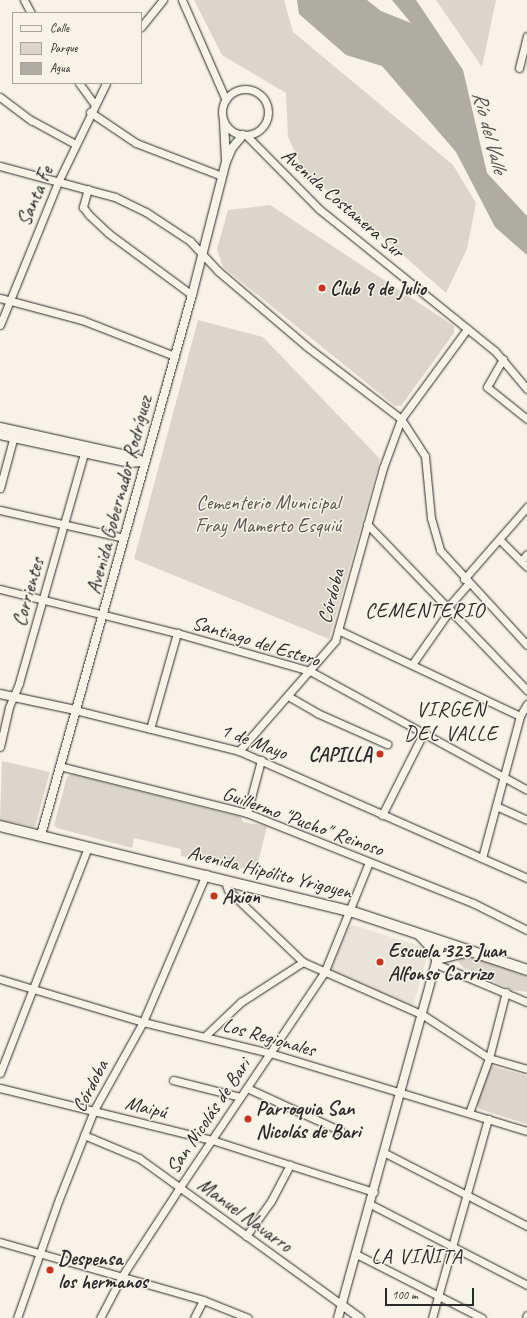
<!DOCTYPE html>
<html>
<head>
<meta charset="utf-8">
<style>
  body { margin:0 }
  #map { position:relative; width:527px; height:1318px; overflow:hidden; background:#f7f3e8; font-family:Caveat,sans-serif }
  div>[style] { position:absolute }
  [style*='--x'] { left:calc(var(--x)*1px); top:calc(var(--y)*1px); width:calc(var(--w)*1px); rotate:calc(var(--a)*1deg) }
  .built>* { inset:0; background:#e8e4da }
  .green>* { inset:0; background:#dad6cc }
  .water>* { inset:0; background:#afaca4 }
  .roads { filter:drop-shadow(0 0 1px #2b2b2b) drop-shadow(0 0 1px #2b2b2b) }
  .minor>* { height:7px; margin:-3.5px; padding:0 3.5px; transform-origin:3.5px; border-radius:3.5px; background:#f7f3e8 }
  .minor>.ring { margin:-3.5px; padding:0; box-sizing:content-box; background:none; border:7px solid #f7f3e8; border-radius:50% }
  .tertiary>* { height:8px; margin:-4px; padding:0 4px; transform-origin:4px; border-radius:4px; background:#f7f3e8 }
  .primary>* { height:10px; margin:-5px; padding:0 5px; transform-origin:5px; border-radius:5px; background:#f7f3e8 }
  .dots>* { width:11px; height:11px; translate:-50% -50%; box-sizing:border-box; border:2px solid #f7f3e8; border-radius:50% }
  span { translate:-50% -50%; white-space:nowrap; text-align:center; line-height:1.15; -webkit-text-stroke:3px #f7f3e8; paint-order:stroke }
  .street-label { font-size:20px; color:#2b2b2b }
  .poi-label { font-size:20px; color:#2b2b2b; font-weight:700 }
  .left { translate:0 -50%; text-align:left }
  .right { translate:-100% -50%; text-align:right }
  .park-label { font-size:20px; color:#575653 }
  .water-label { font-size:21px; color:#53524f; font-style:italic }
  .neighbourhood-label { font-size:21px; color:#2b2b2b; letter-spacing:1px }
  .legend { position:absolute; left:12px; top:12px; width:130px; height:72px; box-sizing:border-box; background:#f7f3e8; border:1px solid #a5a39c; margin:0; padding:5px 7px; list-style:none; font-size:12px; color:#2b2b2b }
  .legend li { display:flex; align-items:center; gap:8px; height:20px }
  .legend b { width:20px; border:1px solid #a5a39c }
  .scale { position:absolute; left:385px; top:1288px; width:89px; height:18px; box-sizing:border-box; border:2px solid #2b2b2b; border-top:0; padding-left:5px; font-size:12px; line-height:14px; white-space:nowrap; color:#2b2b2b; -webkit-text-stroke:3px #f7f3e8; paint-order:stroke }
</style>
</head>
<body>
<div id="map">
  <div class="built">
    <div style="clip-path:polygon(353px 925px,423px 947px,427px 956px,414px 1003px,411px 1005px,334px 972px,332px 967px,348px 928px)"></div>
  </div>
  <div class="green">
    <div style="clip-path:polygon(194px 0,284px 0,293px 32px,453px 165px,476px 203px,467px 249px,446px 293px,352px 210px,304px 172px,288px 137px,286px 93px,222px 55px)"></div>
    <div style="clip-path:polygon(436px 0,496px 0,482px 67px)"></div>
    <div style="clip-path:polygon(270px 205px,454px 326px,454px 333px,401px 406px,395px 406px,223px 267px,217px 249px,228px 210px)"></div>
    <div style="clip-path:polygon(198px 320px,263px 337px,380px 459px,329px 639px,134px 559px)"></div>
    <div style="clip-path:polygon(2px 761px,50px 772px,35px 827px,0 820px)"></div>
    <div style="clip-path:polygon(71px 774px,241px 817px,243px 822px,267px 826px,256px 871px,181px 856px,181px 849px,134px 838px,132px 848px,57px 828px,54px 825px,67px 777px)"></div>
    <div style="clip-path:polygon(467px 956px,527px 976px,527px 992px,512px 990px,464px 968px,458px 962px,460px 958px)"></div>
    <div style="clip-path:polygon(492px 1066px,527px 1076px,527px 1124px,479px 1109px,476px 1103px,486px 1068px)"></div>
  </div>
  <div class="water">
    <div style="clip-path:polygon(297px 0,367px 0,381px 11px,411px 23px,392px 0,416px 0,463px 70px,487px 173px,527px 216px,527px 255px,495px 227px,456px 152px,382px 66px,346px 55px,299px 14px)"></div>
  </div>
  <div class="roads">
    <div class="minor">
      <div style="--x:24;--y:0;--w:15;--a:62"></div>
      <div style="--x:182;--y:0;--w:109;--a:66.3"></div>
      <div style="--x:141;--y:27;--w:35;--a:-51"></div>
      <div style="--x:519;--y:68;--w:33;--a:-76"></div>
      <div style="--x:79;--y:83;--w:26;--a:54"></div>
      <div class="ring" style="left:222px;top:89px;width:39px;height:39px"></div>
      <div style="--x:0;--y:97;--w:39;--a:37"></div>
      <div style="--x:31;--y:120;--w:50;--a:28.6"></div>
      <div style="--x:90;--y:112;--w:55;--a:34"></div>
      <div style="--x:136;--y:143;--w:92;--a:21"></div>
      <div style="--x:246;--y:135;--w:104;--a:45.4"></div>
      <div style="--x:319;--y:209;--w:226;--a:38.9"></div>
      <div style="--x:495;--y:351;--w:50;--a:49.9"></div>
      <div style="--x:0;--y:166;--w:119;--a:15.1"></div>
      <div style="--x:115;--y:197;--w:34;--a:26"></div>
      <div style="--x:146;--y:212;--w:53;--a:33.4"></div>
      <div style="--x:190;--y:241;--w:41;--a:47"></div>
      <div style="--x:218;--y:271;--w:116;--a:40.4"></div>
      <div style="--x:306;--y:346;--w:120;--a:37.5"></div>
      <div style="--x:401;--y:419;--w:44;--a:57"></div>
      <div style="--x:425;--y:456;--w:62;--a:84.5"></div>
      <div style="--x:431;--y:518;--w:33;--a:74"></div>
      <div style="--x:440;--y:550;--w:129;--a:47.5"></div>
      <div style="--x:88;--y:189;--w:19;--a:106"></div>
      <div style="--x:83;--y:207;--w:10;--a:53"></div>
      <div style="--x:89;--y:215;--w:26;--a:43"></div>
      <div style="--x:108;--y:233;--w:104;--a:36.4"></div>
      <div style="--x:0;--y:298;--w:85;--a:15"></div>
      <div style="--x:82;--y:320;--w:100;--a:21.2"></div>
      <div style="--x:0;--y:325;--w:157;--a:-67.9"></div>
      <div style="--x:59;--y:180;--w:108;--a:-64.1"></div>
      <div style="--x:503;--y:359;--w:32;--a:120"></div>
      <div style="--x:487;--y:387;--w:51;--a:38.7"></div>
      <div style="--x:0;--y:488;--w:58;--a:-75"></div>
      <div style="--x:0;--y:510;--w:127;--a:12.7"></div>
      <div style="--x:367;--y:524;--w:231;--a:46.1"></div>
      <div style="--x:500;--y:540;--w:38;--a:45"></div>
      <div style="--x:521;--y:561;--w:9;--a:-49"></div>
      <div style="--x:464;--y:579;--w:96;--a:-48.8"></div>
      <div style="--x:0;--y:589;--w:182;--a:14"></div>
      <div style="--x:177;--y:633;--w:138;--a:15.9"></div>
      <div style="--x:310;--y:671;--w:247;--a:28.7"></div>
      <div style="--x:448;--y:607;--w:32;--a:-49"></div>
      <div style="--x:338;--y:630;--w:201;--a:25.3"></div>
      <div style="--x:413;--y:663;--w:65;--a:-55.1"></div>
      <div style="--x:288;--y:696;--w:34;--a:30"></div>
      <div style="--x:317;--y:713;--w:77;--a:23.9"></div>
      <div style="--x:75;--y:710;--w:169;--a:14"></div>
      <div style="--x:239;--y:751;--w:315;--a:23.8"></div>
      <div style="--x:150;--y:729;--w:100;--a:-74.3"></div>
      <div style="--x:0;--y:747;--w:41;--a:-77.3"></div>
      <div style="--x:9;--y:707;--w:26;--a:-67"></div>
      <div style="--x:19;--y:683;--w:243;--a:-74.2"></div>
      <div style="--x:239;--y:751;--w:146;--a:-48.9"></div>
      <div style="--x:335;--y:641;--w:180;--a:-74.5"></div>
      <div style="--x:383;--y:468;--w:52;--a:-69.8"></div>
      <div style="--x:401;--y:419;--w:112;--a:-53.7"></div>
      <div style="--x:59;--y:766;--w:194;--a:14"></div>
      <div style="--x:247;--y:813;--w:243;--a:21.7"></div>
      <div style="--x:473;--y:903;--w:60;--a:26.6"></div>
      <div style="--x:496;--y:806;--w:34;--a:24"></div>
      <div style="--x:247;--y:813;--w:55;--a:-75.2"></div>
      <div style="--x:382;--y:815;--w:91;--a:-63.2"></div>
      <div style="--x:482;--y:858;--w:147;--a:-75"></div>
      <div style="--x:520;--y:716;--w:14;--a:-60"></div>
      <div style="--x:224;--y:879;--w:12;--a:70"></div>
      <div style="--x:228;--y:890;--w:104;--a:43.8"></div>
      <div style="--x:303;--y:962;--w:131;--a:23.8"></div>
      <div style="--x:423;--y:1015;--w:79;--a:33.1"></div>
      <div style="--x:489;--y:1058;--w:40;--a:16"></div>
      <div style="--x:436;--y:964;--w:99;--a:22.7"></div>
      <div style="--x:0;--y:979;--w:149;--a:16.7"></div>
      <div style="--x:143;--y:1022;--w:131;--a:13.7"></div>
      <div style="--x:270;--y:1053;--w:269;--a:16.9"></div>
      <div style="--x:205;--y:1036;--w:50;--a:-43.4"></div>
      <div style="--x:241;--y:1002;--w:74;--a:-32.8"></div>
      <div style="--x:0;--y:1073;--w:243;--a:-68.7"></div>
      <div style="--x:173;--y:1080;--w:69;--a:14.2"></div>
      <div style="--x:0;--y:1088;--w:218;--a:13.8"></div>
      <div style="--x:212;--y:1140;--w:170;--a:17.8"></div>
      <div style="--x:247;--y:1088;--w:103;--a:24.6"></div>
      <div style="--x:469;--y:1113;--w:59;--a:-70"></div>
      <div style="--x:489;--y:1058;--w:68;--a:-75.6"></div>
      <div style="--x:84;--y:1135;--w:60;--a:22.7"></div>
      <div style="--x:139;--y:1158;--w:251;--a:35.9"></div>
      <div style="--x:385;--y:1153;--w:160;--a:27.2"></div>
      <div style="--x:370;--y:1204;--w:177;--a:27.3"></div>
      <div style="--x:246;--y:1236;--w:43;--a:-54.5"></div>
      <div style="--x:271;--y:1201;--w:41;--a:-62.2"></div>
      <div style="--x:0;--y:1242;--w:211;--a:15.9"></div>
      <div style="--x:203;--y:1300;--w:48;--a:21.8"></div>
      <div style="--x:356;--y:1254;--w:141;--a:26.9"></div>
      <div style="--x:17;--y:1318;--w:126;--a:-70.6"></div>
      <div style="--x:59;--y:1199;--w:96;--a:-68.5"></div>
      <div style="--x:94;--y:1110;--w:101;--a:-60.9"></div>
      <div style="--x:143;--y:1022;--w:161;--a:-66.9"></div>
      <div style="--x:100;--y:1318;--w:47;--a:-62.4"></div>
      <div style="--x:122;--y:1276;--w:106;--a:-56.9"></div>
      <div style="--x:180;--y:1187;--w:258;--a:-56.1"></div>
      <div style="--x:324;--y:973;--w:120;--a:-67.9"></div>
      <div style="--x:194;--y:1318;--w:20;--a:-63"></div>
      <div style="--x:432;--y:1318;--w:207;--a:-74.3"></div>
      <div style="--x:526;--y:1318;--w:3;--a:-72"></div>
    </div>
    <div class="tertiary">
      <div style="--x:224;--y:122;--w:36;--a:87"></div>
      <div style="--x:0;--y:427;--w:134;--a:12.5"></div>
      <div style="--x:131;--y:456;--w:15;--a:23"></div>
      <div style="--x:0;--y:435;--w:132;--a:12.2"></div>
      <div style="--x:129;--y:463;--w:13;--a:-4"></div>
      <div style="--x:0;--y:694;--w:77;--a:12"></div>
      <div style="--x:41;--y:835;--w:561;--a:-74.38"></div>
      <div style="--x:192;--y:295;--w:137;--a:-75.7"></div>
      <div style="--x:226;--y:162;--w:15;--a:-67"></div>
      <div style="--x:232;--y:148;--w:17;--a:-50"></div>
      <div style="--x:342;--y:1305;--w:22;--a:36"></div>
      <div style="--x:338;--y:1318;--w:391;--a:-74.6"></div>
    </div>
    <div class="primary">
      <div style="--x:0;--y:826;--w:360;--a:13.7"></div>
      <div style="--x:350;--y:911;--w:187;--a:18.4"></div>
      <div style="--x:420;--y:935;--w:18;--a:47"></div>
      <div style="--x:432;--y:948;--w:12;--a:66"></div>
      <div style="--x:437;--y:959;--w:32;--a:-14"></div>
    </div>
  </div>
  <div class="dots">
    <div style="left:322px;top:288px;background:#c8321e"></div>
    <div style="left:380px;top:754px;background:#c8321e"></div>
    <div style="left:214px;top:896px;background:#c8321e"></div>
    <div style="left:380px;top:962px;background:#c8321e"></div>
    <div style="left:248px;top:1119px;background:#c8321e"></div>
    <div style="left:50px;top:1270px;background:#c8321e"></div>
  </div>
  <div class="street-label">
    <span style="left:35px;top:196px;rotate:-67deg">Santa Fe</span>
    <span style="left:343px;top:203px;rotate:41deg">Avenida Costanera Sur</span>
    <span style="left:119px;top:495px;rotate:-75deg">Avenida Gobernador Rodríguez</span>
    <span style="left:28px;top:592px;rotate:-74deg">Corrientes</span>
    <span style="left:331px;top:596px;rotate:-75deg">Córdoba</span>
    <span style="left:256px;top:641px;rotate:17deg">Santiago del Estero</span>
    <span style="left:254px;top:741px;rotate:21deg">1 de Mayo</span>
    <span style="left:303px;top:821px;rotate:20deg">Guillermo "Pucho" Reinoso</span>
    <span style="left:270px;top:872px;rotate:14deg">Avenida Hipólito Yrigoyen</span>
    <span style="left:269px;top:1037px;rotate:16deg">Los Regionales</span>
    <span style="left:90px;top:1086px;rotate:-63deg">Córdoba</span>
    <span style="left:146px;top:1107px;rotate:14deg">Maipú</span>
    <span style="left:208px;top:1116px;rotate:-56deg">San Nicolás de Bari</span>
    <span style="left:245px;top:1215px;rotate:36deg">Manuel Navarro</span>
  </div>
  <div class="poi-label">
    <span class="left" style="left:330px;top:288px">Club 9 de Julio</span>
    <span class="right" style="left:372px;top:754px">CAPILLA</span>
    <span class="left" style="left:222px;top:896px">Axion</span>
    <span class="left" style="left:388px;top:962px">Escuela 323 Juan<br>Alfonso Carrizo</span>
    <span class="left" style="left:256px;top:1120px">Parroquia San<br>Nicolás de Bari</span>
    <span class="left" style="left:58px;top:1270px">Despensa<br>los hermanos</span>
  </div>
  <div class="park-label">
    <span style="left:268px;top:514px">Cementerio Municipal<br>Fray Mamerto Esquiú</span>
  </div>
  <div class="water-label">
    <span style="left:490px;top:132px;rotate:75deg">Río del Valle</span>
  </div>
  <div class="neighbourhood-label">
    <span style="left:425px;top:610px">CEMENTERIO</span>
    <span style="left:451px;top:721px">VIRGEN<br>DEL VALLE</span>
    <span style="left:417px;top:1256px">LA VIÑITA</span>
  </div>
  <ul class="legend">
  <li><b style="height:5px;background:#f7f3e8"></b>Calle</li>
  <li><b style="height:11px;background:#dad6cc"></b>Parque</li>
  <li><b style="height:11px;background:#afaca4"></b>Agua</li>
  </ul>
  <div class="scale">100 m</div>
</div>
</body>
</html>
